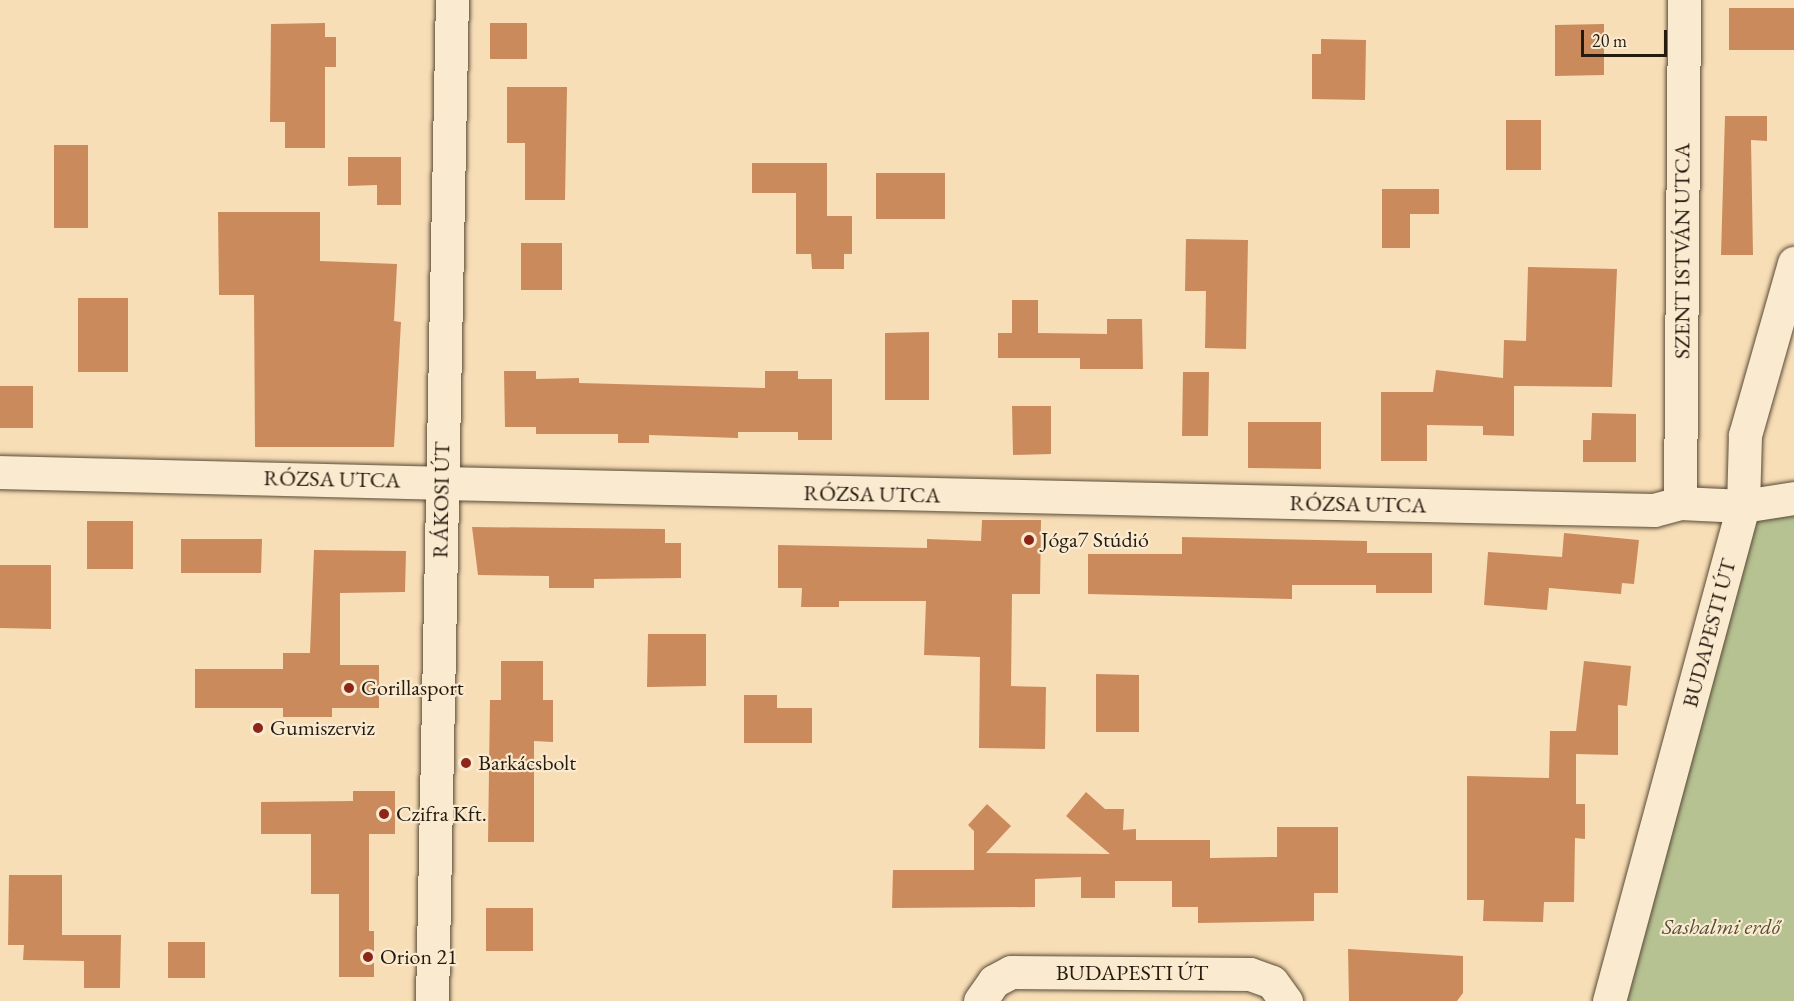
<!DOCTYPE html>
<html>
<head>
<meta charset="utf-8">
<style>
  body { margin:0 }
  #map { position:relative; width:1794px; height:1001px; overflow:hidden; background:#f8deb6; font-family:"EB Garamond",serif }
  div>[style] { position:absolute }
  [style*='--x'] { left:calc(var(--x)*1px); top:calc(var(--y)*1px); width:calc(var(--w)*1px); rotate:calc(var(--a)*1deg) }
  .green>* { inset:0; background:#b7c292 }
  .building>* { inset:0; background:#cb8a5c }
  .roads { filter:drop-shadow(0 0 2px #594b38) drop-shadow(0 0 2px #594b38) }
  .street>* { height:33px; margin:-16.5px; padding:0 16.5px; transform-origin:16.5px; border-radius:16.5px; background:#faead0 }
  .secondary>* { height:33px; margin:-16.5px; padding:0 16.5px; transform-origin:16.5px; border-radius:16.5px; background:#faead0 }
  .dots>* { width:16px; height:16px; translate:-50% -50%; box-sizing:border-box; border:3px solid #faead0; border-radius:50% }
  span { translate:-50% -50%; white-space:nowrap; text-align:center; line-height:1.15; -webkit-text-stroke:4.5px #faead0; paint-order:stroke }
  .street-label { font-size:22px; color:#241a0e }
  .poi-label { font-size:22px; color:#241a0e }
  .left { translate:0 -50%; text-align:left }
  .park-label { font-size:22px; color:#504c36; font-style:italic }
  .scale { position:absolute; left:1581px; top:30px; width:86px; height:27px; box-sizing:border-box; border:3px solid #241a0e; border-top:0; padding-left:8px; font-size:18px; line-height:21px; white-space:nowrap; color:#241a0e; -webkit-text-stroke:4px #faead0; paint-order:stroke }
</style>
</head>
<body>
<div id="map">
  <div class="green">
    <div style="clip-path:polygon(1794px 509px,1794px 1001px,1627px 1001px,1751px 513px)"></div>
  </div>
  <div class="building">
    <div style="clip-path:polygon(1729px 8px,1794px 8px,1794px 50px,1729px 50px)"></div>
    <div style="clip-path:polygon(325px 23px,325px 37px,336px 37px,336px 67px,325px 67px,325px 148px,285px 148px,285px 122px,270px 122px,271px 24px)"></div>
    <div style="clip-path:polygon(490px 23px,527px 23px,527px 59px,490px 59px)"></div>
    <div style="clip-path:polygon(1604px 24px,1604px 75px,1555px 76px,1555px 25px)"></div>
    <div style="clip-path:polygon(1321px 39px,1366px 40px,1365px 100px,1312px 99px,1312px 54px,1321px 54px)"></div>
    <div style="clip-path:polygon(507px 87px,567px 87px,565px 200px,525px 200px,525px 143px,507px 143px)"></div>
    <div style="clip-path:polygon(1725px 116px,1767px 116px,1767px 141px,1751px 140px,1753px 255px,1721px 255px)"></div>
    <div style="clip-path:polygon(1506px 120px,1541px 120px,1541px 170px,1506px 170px)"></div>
    <div style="clip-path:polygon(54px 145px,88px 145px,88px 228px,54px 228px)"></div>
    <div style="clip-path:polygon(348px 157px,401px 157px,401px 205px,377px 205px,377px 185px,348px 186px)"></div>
    <div style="clip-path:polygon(752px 163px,827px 163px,827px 216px,852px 216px,852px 254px,844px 254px,844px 269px,812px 269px,811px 254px,796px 254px,796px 193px,752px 193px)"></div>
    <div style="clip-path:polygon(876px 173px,945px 173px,945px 219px,876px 219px)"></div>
    <div style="clip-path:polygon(1382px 189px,1439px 189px,1439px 214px,1410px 214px,1410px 248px,1382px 248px)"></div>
    <div style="clip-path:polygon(218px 212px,320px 212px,320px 261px,397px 264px,394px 321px,401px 322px,394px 447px,255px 447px,254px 295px,219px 295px)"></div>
    <div style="clip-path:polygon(1186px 239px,1248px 240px,1246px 349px,1205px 348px,1206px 291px,1185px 291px)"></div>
    <div style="clip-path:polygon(521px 243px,562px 243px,562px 290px,521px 290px)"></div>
    <div style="clip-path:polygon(1528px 267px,1617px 269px,1612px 387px,1514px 386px,1514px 436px,1483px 435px,1483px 426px,1427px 425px,1427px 461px,1381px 461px,1381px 392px,1433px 392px,1436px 370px,1503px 378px,1504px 340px,1526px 341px)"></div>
    <div style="clip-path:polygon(78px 298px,128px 298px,128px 372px,78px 372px)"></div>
    <div style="clip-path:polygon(1012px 300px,1038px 300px,1038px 333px,1107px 334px,1107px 319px,1142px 319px,1143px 369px,1080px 369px,1080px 358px,998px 358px,998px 333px,1012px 333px)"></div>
    <div style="clip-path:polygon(929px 332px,929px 400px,885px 400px,885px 333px)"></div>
    <div style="clip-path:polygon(504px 371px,536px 371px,536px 379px,579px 378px,579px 383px,765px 388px,765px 371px,798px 371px,798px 379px,832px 379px,832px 440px,798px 440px,798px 432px,738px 432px,738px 438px,649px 435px,649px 443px,618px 443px,618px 434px,536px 434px,536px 427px,505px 427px)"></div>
    <div style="clip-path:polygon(1183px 372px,1209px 372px,1208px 436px,1182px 436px)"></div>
    <div style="clip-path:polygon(0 386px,33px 386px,33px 428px,0 428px)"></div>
    <div style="clip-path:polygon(1012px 406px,1051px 406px,1051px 454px,1013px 455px)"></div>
    <div style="clip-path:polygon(1592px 413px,1636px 414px,1636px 462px,1583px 462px,1583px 440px,1591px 440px)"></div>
    <div style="clip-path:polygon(1248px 422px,1321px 422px,1321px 469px,1248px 468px)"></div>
    <div style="clip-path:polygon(982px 520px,1041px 520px,1040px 594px,1012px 594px,1011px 686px,1046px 687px,1045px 749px,979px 748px,980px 657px,924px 655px,926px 601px,839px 601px,839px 607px,801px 607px,802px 588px,778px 588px,778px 545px,927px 548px,927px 539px,981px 541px)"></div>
    <div style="clip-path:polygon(87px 521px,133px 521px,133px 569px,87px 569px)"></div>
    <div style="clip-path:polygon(472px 527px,665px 529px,665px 543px,681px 543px,681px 578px,594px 579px,594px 588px,549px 588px,549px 576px,478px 575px)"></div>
    <div style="clip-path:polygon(1564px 533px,1639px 540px,1634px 584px,1622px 583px,1621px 594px,1549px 588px,1547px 610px,1484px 605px,1488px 552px,1562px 557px)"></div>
    <div style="clip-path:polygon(1182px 537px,1367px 541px,1367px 553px,1432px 553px,1432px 593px,1376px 593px,1376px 585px,1292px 585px,1292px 599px,1088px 594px,1088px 554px,1182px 554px)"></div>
    <div style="clip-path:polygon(181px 539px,262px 539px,261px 573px,181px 573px)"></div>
    <div style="clip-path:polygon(314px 550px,406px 551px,405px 592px,340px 593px,340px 665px,379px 665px,379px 708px,332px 708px,332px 717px,283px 717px,283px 708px,195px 708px,195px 669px,283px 669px,283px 653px,310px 653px)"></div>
    <div style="clip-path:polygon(0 565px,51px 565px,51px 629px,0 628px)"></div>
    <div style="clip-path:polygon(648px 634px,706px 634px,706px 686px,647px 687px)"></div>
    <div style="clip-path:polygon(501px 661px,543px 661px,543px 700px,553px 700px,553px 742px,534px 741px,534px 842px,488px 842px,490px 700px,501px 700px)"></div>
    <div style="clip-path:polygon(1584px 661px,1631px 666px,1627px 706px,1618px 705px,1618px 755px,1576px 754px,1576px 804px,1585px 804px,1585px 839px,1575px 838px,1574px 902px,1544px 902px,1543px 922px,1483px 921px,1484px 900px,1467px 900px,1467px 776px,1549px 778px,1550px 731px,1576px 731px)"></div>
    <div style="clip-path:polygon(1096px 674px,1139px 675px,1139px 732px,1096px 732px)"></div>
    <div style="clip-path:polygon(744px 695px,777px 695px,777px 708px,812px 708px,812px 743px,744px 743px)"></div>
    <div style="clip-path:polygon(353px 791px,395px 791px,395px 834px,369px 834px,369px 931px,374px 931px,374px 977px,339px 977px,339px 894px,311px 894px,311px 834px,261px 834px,261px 802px,353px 801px)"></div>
    <div style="clip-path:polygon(1086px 792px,1105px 809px,1124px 809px,1123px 830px,1136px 829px,1136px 840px,1210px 840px,1210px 858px,1277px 857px,1277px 827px,1338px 827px,1338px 893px,1314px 893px,1314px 921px,1198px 923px,1198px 907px,1172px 907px,1172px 881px,1115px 881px,1115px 898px,1081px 898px,1081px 877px,1035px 879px,1035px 907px,892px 908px,893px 870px,974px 870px,974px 831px,968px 825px,987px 804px,1011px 826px,986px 853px,1110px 854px,1066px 816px)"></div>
    <div style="clip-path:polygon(9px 875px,62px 875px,62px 935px,121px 935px,120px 988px,84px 988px,84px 961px,23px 960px,24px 945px,8px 945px)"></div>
    <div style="clip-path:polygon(486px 908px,533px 908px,533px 951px,486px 951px)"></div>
    <div style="clip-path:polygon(168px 942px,205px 942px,205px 978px,168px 978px)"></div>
    <div style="clip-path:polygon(1348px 949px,1463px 956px,1463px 993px,1457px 1001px,1349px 1001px)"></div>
  </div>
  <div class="roads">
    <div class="street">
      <div style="--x:442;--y:483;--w:1212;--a:1.28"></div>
      <div style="--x:1654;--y:510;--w:27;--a:-15"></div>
      <div style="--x:1680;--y:503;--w:63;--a:2.7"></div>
      <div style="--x:1743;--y:506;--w:52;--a:-8.9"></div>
      <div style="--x:1680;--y:503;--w:503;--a:-89.54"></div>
      <div style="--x:980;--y:1001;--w:24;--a:-55"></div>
      <div style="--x:994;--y:981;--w:19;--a:-28"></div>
      <div style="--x:1011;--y:972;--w:239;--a:0.5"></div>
      <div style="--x:1250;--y:974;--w:23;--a:20"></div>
      <div style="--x:1272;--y:982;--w:24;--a:54"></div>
      <div style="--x:1609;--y:1001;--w:513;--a:-74.85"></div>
      <div style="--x:1743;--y:506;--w:71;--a:-88.4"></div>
      <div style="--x:1745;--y:435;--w:179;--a:-74.1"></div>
    </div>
    <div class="secondary">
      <div style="--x:0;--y:472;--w:442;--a:1.4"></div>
      <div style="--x:432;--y:1001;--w:1001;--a:-88.86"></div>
    </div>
  </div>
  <div class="dots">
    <div style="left:1029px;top:540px;background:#8f2418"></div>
    <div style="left:349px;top:688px;background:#8f2418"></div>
    <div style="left:258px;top:728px;background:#8f2418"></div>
    <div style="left:466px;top:763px;background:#8f2418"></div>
    <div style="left:384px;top:814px;background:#8f2418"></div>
    <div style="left:368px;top:957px;background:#8f2418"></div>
  </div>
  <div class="street-label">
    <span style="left:1682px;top:251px;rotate:-90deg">SZENT ISTVÁN UTCA</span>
    <span style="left:332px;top:479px;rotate:1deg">RÓZSA UTCA</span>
    <span style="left:872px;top:494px;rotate:1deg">RÓZSA UTCA</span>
    <span style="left:441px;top:500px;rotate:-89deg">RÁKOSI ÚT</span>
    <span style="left:1358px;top:504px;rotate:1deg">RÓZSA UTCA</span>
    <span style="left:1709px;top:633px;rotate:-75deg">BUDAPESTI ÚT</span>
    <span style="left:1132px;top:973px">BUDAPESTI ÚT</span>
  </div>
  <div class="poi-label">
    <span class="left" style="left:1041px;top:540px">Jóga7 Stúdió</span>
    <span class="left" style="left:361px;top:688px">Gorillasport</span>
    <span class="left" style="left:270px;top:728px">Gumiszerviz</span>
    <span class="left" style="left:478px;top:763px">Barkácsbolt</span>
    <span class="left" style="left:396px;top:814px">Czifra Kft.</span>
    <span class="left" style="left:380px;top:957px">Orion 21</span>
  </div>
  <div class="park-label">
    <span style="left:1721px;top:927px">Sashalmi erdő</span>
  </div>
  <div class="scale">20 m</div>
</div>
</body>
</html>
